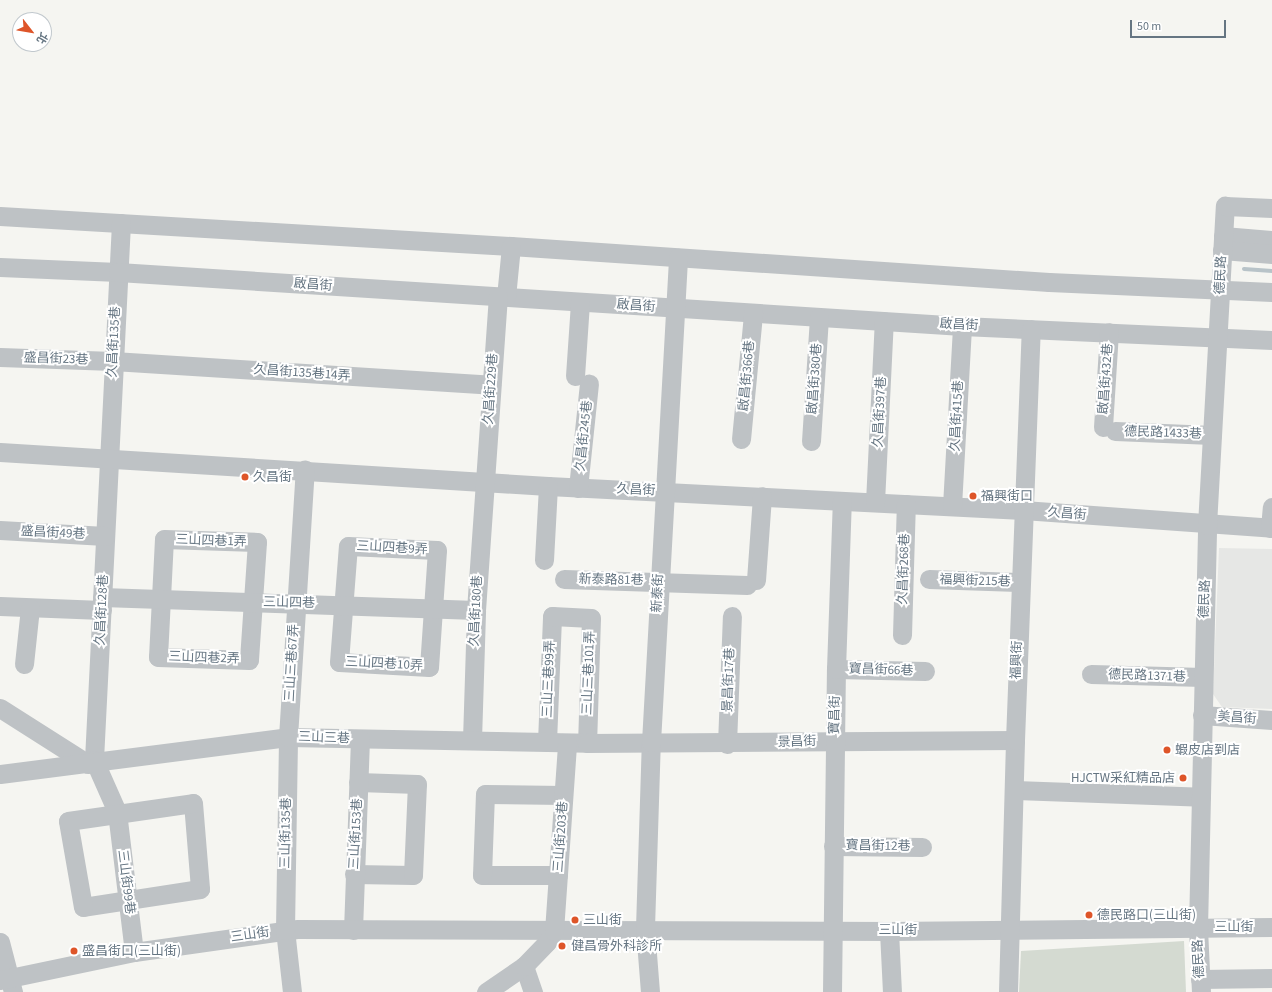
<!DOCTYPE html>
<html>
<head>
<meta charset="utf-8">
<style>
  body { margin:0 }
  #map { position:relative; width:1272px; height:992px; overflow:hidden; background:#f5f5f1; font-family:"Source Sans 3","Noto Sans TC",sans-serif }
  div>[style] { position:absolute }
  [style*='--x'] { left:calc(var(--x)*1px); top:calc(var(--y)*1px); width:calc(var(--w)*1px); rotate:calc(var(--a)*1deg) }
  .built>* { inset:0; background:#e6e7e5 }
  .green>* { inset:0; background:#d4dad1 }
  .stream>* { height:4px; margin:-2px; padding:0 2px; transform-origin:2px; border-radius:2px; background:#b8c3c8 }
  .minor>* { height:19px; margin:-9.5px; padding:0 9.5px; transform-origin:9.5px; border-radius:9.5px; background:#bec2c5 }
  .dots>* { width:11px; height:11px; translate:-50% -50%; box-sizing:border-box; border:2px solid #fff; border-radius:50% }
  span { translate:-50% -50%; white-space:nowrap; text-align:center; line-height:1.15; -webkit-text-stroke:4px #fff; paint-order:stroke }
  .street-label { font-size:13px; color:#657582 }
  .poi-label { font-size:13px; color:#657582 }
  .left { translate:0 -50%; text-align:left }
  .right { translate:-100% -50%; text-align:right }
  .north { position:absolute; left:12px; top:12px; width:40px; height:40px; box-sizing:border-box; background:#fff; border:1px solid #c1c8cd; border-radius:50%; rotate:121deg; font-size:11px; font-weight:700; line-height:16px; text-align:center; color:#657582 }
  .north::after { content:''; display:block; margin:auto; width:14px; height:18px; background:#de5529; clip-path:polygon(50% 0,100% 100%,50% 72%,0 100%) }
  .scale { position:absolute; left:1130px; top:20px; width:96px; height:18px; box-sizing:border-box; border:2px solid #657582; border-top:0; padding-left:5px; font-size:12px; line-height:14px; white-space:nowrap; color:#657582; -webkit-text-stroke:3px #fff; paint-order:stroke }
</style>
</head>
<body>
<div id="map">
  <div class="built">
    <div style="clip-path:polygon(1219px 548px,1272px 549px,1272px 709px,1222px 707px,1213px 694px)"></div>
  </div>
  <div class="green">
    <div style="clip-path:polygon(1184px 941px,1186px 992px,1019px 992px,1021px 951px)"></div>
  </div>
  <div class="stream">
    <div style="--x:1244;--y:269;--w:28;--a:4"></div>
  </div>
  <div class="minor">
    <div style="--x:0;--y:216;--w:512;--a:3.36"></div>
    <div style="--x:511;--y:246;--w:539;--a:3.83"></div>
    <div style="--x:1049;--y:282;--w:223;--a:2.6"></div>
    <div style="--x:121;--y:223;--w:538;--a:92.88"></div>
    <div style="--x:94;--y:760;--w:57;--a:66.1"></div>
    <div style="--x:117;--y:812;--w:141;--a:83.1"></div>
    <div style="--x:1223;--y:236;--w:49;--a:4.7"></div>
    <div style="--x:1222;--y:250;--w:50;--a:4.6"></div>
    <div style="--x:0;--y:267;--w:118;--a:2.4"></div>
    <div style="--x:118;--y:272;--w:846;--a:3.66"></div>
    <div style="--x:962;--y:326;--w:310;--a:2.6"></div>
    <div style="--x:506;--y:297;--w:51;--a:-84.4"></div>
    <div style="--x:0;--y:357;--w:113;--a:2"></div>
    <div style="--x:113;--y:361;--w:379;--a:3.6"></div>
    <div style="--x:575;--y:376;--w:74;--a:-86.1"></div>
    <div style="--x:1103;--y:427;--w:95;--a:-86.4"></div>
    <div style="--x:1115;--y:431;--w:97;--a:2.4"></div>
    <div style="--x:741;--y:439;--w:126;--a:-84.5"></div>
    <div style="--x:811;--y:441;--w:124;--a:-86.3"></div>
    <div style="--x:0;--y:452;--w:549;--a:3.55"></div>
    <div style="--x:548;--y:486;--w:476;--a:2.9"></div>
    <div style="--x:1023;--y:510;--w:250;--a:4.1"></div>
    <div style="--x:578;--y:488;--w:105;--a:-84"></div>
    <div style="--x:875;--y:502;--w:181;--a:-87.2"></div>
    <div style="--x:952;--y:506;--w:180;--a:-86.8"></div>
    <div style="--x:1270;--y:528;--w:21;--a:-85"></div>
    <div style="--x:0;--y:530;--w:105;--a:3.3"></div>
    <div style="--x:164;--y:539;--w:93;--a:1.8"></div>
    <div style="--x:257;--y:542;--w:118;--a:93.9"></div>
    <div style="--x:249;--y:660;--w:91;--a:-178.1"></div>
    <div style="--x:158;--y:657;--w:118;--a:-87.1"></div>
    <div style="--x:348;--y:546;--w:89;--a:2.6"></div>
    <div style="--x:437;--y:550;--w:117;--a:93.9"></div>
    <div style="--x:429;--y:667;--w:90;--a:-176.8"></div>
    <div style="--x:339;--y:662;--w:116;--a:-85.6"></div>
    <div style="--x:544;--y:560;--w:74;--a:-86.9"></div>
    <div style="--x:564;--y:579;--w:183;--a:1.9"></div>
    <div style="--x:929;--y:579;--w:91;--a:1.9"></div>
    <div style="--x:756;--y:580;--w:84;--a:-85.9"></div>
    <div style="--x:102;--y:597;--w:374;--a:2"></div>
    <div style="--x:0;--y:606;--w:102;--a:2.2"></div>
    <div style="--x:902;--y:635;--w:131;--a:-88.3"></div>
    <div style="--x:24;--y:664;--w:56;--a:-83.9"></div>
    <div style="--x:836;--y:669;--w:89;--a:1.3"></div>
    <div style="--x:1091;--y:674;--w:112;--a:1.5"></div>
    <div style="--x:0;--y:708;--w:104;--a:32.5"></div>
    <div style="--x:1202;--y:715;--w:70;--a:4.1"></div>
    <div style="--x:472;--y:740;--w:130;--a:-88.2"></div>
    <div style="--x:476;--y:610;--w:314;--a:-86"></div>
    <div style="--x:547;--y:742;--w:126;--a:-87.7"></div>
    <div style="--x:552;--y:616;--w:39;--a:3"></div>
    <div style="--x:591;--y:618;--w:125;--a:91.8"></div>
    <div style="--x:727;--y:744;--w:128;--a:-87.8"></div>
    <div style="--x:0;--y:774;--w:290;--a:-7.3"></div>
    <div style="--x:288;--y:737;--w:299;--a:1.1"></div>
    <div style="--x:587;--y:743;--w:428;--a:-0.4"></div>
    <div style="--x:1014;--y:790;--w:187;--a:2.1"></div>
    <div style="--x:193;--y:803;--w:86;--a:85.3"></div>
    <div style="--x:200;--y:889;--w:118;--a:171.3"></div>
    <div style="--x:83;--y:907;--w:87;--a:-99.9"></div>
    <div style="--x:68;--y:821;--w:126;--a:-8.2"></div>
    <div style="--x:833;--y:846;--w:89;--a:0.6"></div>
    <div style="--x:354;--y:874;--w:59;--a:1"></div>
    <div style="--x:413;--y:875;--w:91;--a:-87.5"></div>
    <div style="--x:417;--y:784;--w:59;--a:-178.1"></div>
    <div style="--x:558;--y:875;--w:76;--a:180"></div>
    <div style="--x:482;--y:875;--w:81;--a:-87.9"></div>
    <div style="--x:485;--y:794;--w:78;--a:0.7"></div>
    <div style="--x:353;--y:930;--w:191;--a:-87.9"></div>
    <div style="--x:889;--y:931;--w:61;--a:87.2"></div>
    <div style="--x:0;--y:942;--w:52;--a:75.4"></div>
    <div style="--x:524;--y:966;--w:28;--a:71"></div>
    <div style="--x:1200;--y:979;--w:72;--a:-0.8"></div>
    <div style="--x:0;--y:980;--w:137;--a:-11.8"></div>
    <div style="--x:134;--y:952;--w:166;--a:-8"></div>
    <div style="--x:298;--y:929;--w:591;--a:0.19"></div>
    <div style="--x:889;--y:931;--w:383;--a:-0.6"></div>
    <div style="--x:292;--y:992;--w:62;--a:-96.4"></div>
    <div style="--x:285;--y:930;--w:193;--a:-89.1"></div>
    <div style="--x:288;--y:737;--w:268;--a:-86.4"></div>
    <div style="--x:486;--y:992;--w:46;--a:-34.4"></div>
    <div style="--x:524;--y:966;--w:33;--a:-46"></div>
    <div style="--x:547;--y:942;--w:13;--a:-58"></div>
    <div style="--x:554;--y:931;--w:188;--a:-86"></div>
    <div style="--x:650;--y:992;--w:64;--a:-94.5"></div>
    <div style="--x:645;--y:928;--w:186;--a:-88.2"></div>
    <div style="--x:651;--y:742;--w:485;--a:-86.8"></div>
    <div style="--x:832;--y:992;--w:323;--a:-89.3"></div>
    <div style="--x:836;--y:669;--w:168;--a:-88"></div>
    <div style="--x:1008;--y:992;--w:252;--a:-88.4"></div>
    <div style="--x:1015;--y:740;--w:411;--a:-87.8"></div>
    <div style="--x:1201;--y:992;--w:64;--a:-92.7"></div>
    <div style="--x:1198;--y:928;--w:403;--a:-88.7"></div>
    <div style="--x:1207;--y:525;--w:320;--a:-86.8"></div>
    <div style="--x:1225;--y:206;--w:47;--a:2.4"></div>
  </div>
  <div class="dots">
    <div style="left:245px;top:477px;background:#de5529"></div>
    <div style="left:973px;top:496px;background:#de5529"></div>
    <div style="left:1167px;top:750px;background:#de5529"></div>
    <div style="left:1183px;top:778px;background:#de5529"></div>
    <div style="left:1089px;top:915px;background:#de5529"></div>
    <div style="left:575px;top:920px;background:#de5529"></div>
    <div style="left:562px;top:946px;background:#de5529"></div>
    <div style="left:74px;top:951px;background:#de5529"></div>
  </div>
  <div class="street-label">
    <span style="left:1221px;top:275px;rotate:-87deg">德民路</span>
    <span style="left:313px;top:285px;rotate:4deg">啟昌街</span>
    <span style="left:636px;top:306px;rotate:4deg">啟昌街</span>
    <span style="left:959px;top:325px;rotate:3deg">啟昌街</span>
    <span style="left:114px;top:342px;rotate:-87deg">久昌街135巷</span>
    <span style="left:56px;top:359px;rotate:2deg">盛昌街23巷</span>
    <span style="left:302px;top:373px;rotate:4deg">久昌街135巷14弄</span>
    <span style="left:747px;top:376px;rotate:-85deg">啟昌街366巷</span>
    <span style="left:815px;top:379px;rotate:-86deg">啟昌街380巷</span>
    <span style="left:1106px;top:379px;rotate:-86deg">啟昌街432巷</span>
    <span style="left:491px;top:389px;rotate:-86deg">久昌街229巷</span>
    <span style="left:880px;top:412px;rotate:-87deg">久昌街397巷</span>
    <span style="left:957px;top:416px;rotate:-87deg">久昌街415巷</span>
    <span style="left:1163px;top:433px;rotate:2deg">德民路1433巷</span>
    <span style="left:584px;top:436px;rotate:-84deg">久昌街245巷</span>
    <span style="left:636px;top:490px;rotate:3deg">久昌街</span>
    <span style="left:1067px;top:514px;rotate:5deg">久昌街</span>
    <span style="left:53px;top:533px;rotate:3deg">盛昌街49巷</span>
    <span style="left:211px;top:541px;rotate:2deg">三山四巷1弄</span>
    <span style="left:392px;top:548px;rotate:3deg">三山四巷9弄</span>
    <span style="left:904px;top:569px;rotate:-88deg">久昌街268巷</span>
    <span style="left:611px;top:580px;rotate:1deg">新泰路81巷</span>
    <span style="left:975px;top:581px;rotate:2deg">福興街215巷</span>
    <span style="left:658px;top:593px;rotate:-87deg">新泰街</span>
    <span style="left:1205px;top:599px;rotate:-88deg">德民路</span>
    <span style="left:289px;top:603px;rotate:1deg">三山四巷</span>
    <span style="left:102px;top:610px;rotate:-87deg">久昌街128巷</span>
    <span style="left:476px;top:611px;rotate:-87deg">久昌街180巷</span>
    <span style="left:204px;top:658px;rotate:2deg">三山四巷2弄</span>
    <span style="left:1017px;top:660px;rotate:-88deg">福興街</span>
    <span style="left:292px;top:663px;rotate:-87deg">三山三巷67弄</span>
    <span style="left:384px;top:664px;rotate:3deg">三山四巷10弄</span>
    <span style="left:881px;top:670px;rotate:2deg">寶昌街66巷</span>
    <span style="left:589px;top:673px;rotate:-88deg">三山三巷101弄</span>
    <span style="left:1147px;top:676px;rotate:2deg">德民路1371巷</span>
    <span style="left:549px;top:679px;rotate:-88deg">三山三巷99弄</span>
    <span style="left:729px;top:680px;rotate:-88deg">景昌街17巷</span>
    <span style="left:835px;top:715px;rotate:-89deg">寶昌街</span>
    <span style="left:1237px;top:718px;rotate:4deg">美昌街</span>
    <span style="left:324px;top:738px;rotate:2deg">三山三巷</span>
    <span style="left:797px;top:742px;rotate:-2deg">景昌街</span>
    <span style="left:286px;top:833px;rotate:-89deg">三山街135巷</span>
    <span style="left:356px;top:834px;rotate:-87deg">三山街153巷</span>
    <span style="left:561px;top:837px;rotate:-86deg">三山街203巷</span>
    <span style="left:878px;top:846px;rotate:1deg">寶昌街12巷</span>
    <span style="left:126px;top:882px;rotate:83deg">三山街99巷</span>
    <span style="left:1234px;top:927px">三山街</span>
    <span style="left:898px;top:930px">三山街</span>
    <span style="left:250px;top:935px;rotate:-8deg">三山街</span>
    <span style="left:1199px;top:959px;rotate:-93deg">德民路</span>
  </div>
  <div class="poi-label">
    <span class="left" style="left:253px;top:477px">久昌街</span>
    <span class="left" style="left:981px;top:496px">福興街口</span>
    <span class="left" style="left:1175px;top:750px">蝦皮店到店</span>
    <span class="right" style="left:1175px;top:778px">HJCTW采紅精品店</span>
    <span class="left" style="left:1097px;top:915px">德民路口(三山街)</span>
    <span class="left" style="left:583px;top:920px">三山街</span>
    <span class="left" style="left:571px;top:946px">健昌骨外科診所</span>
    <span class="left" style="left:82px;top:951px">盛昌街口(三山街)</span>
  </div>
  <div class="north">北</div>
  <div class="scale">50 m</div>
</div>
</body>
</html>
